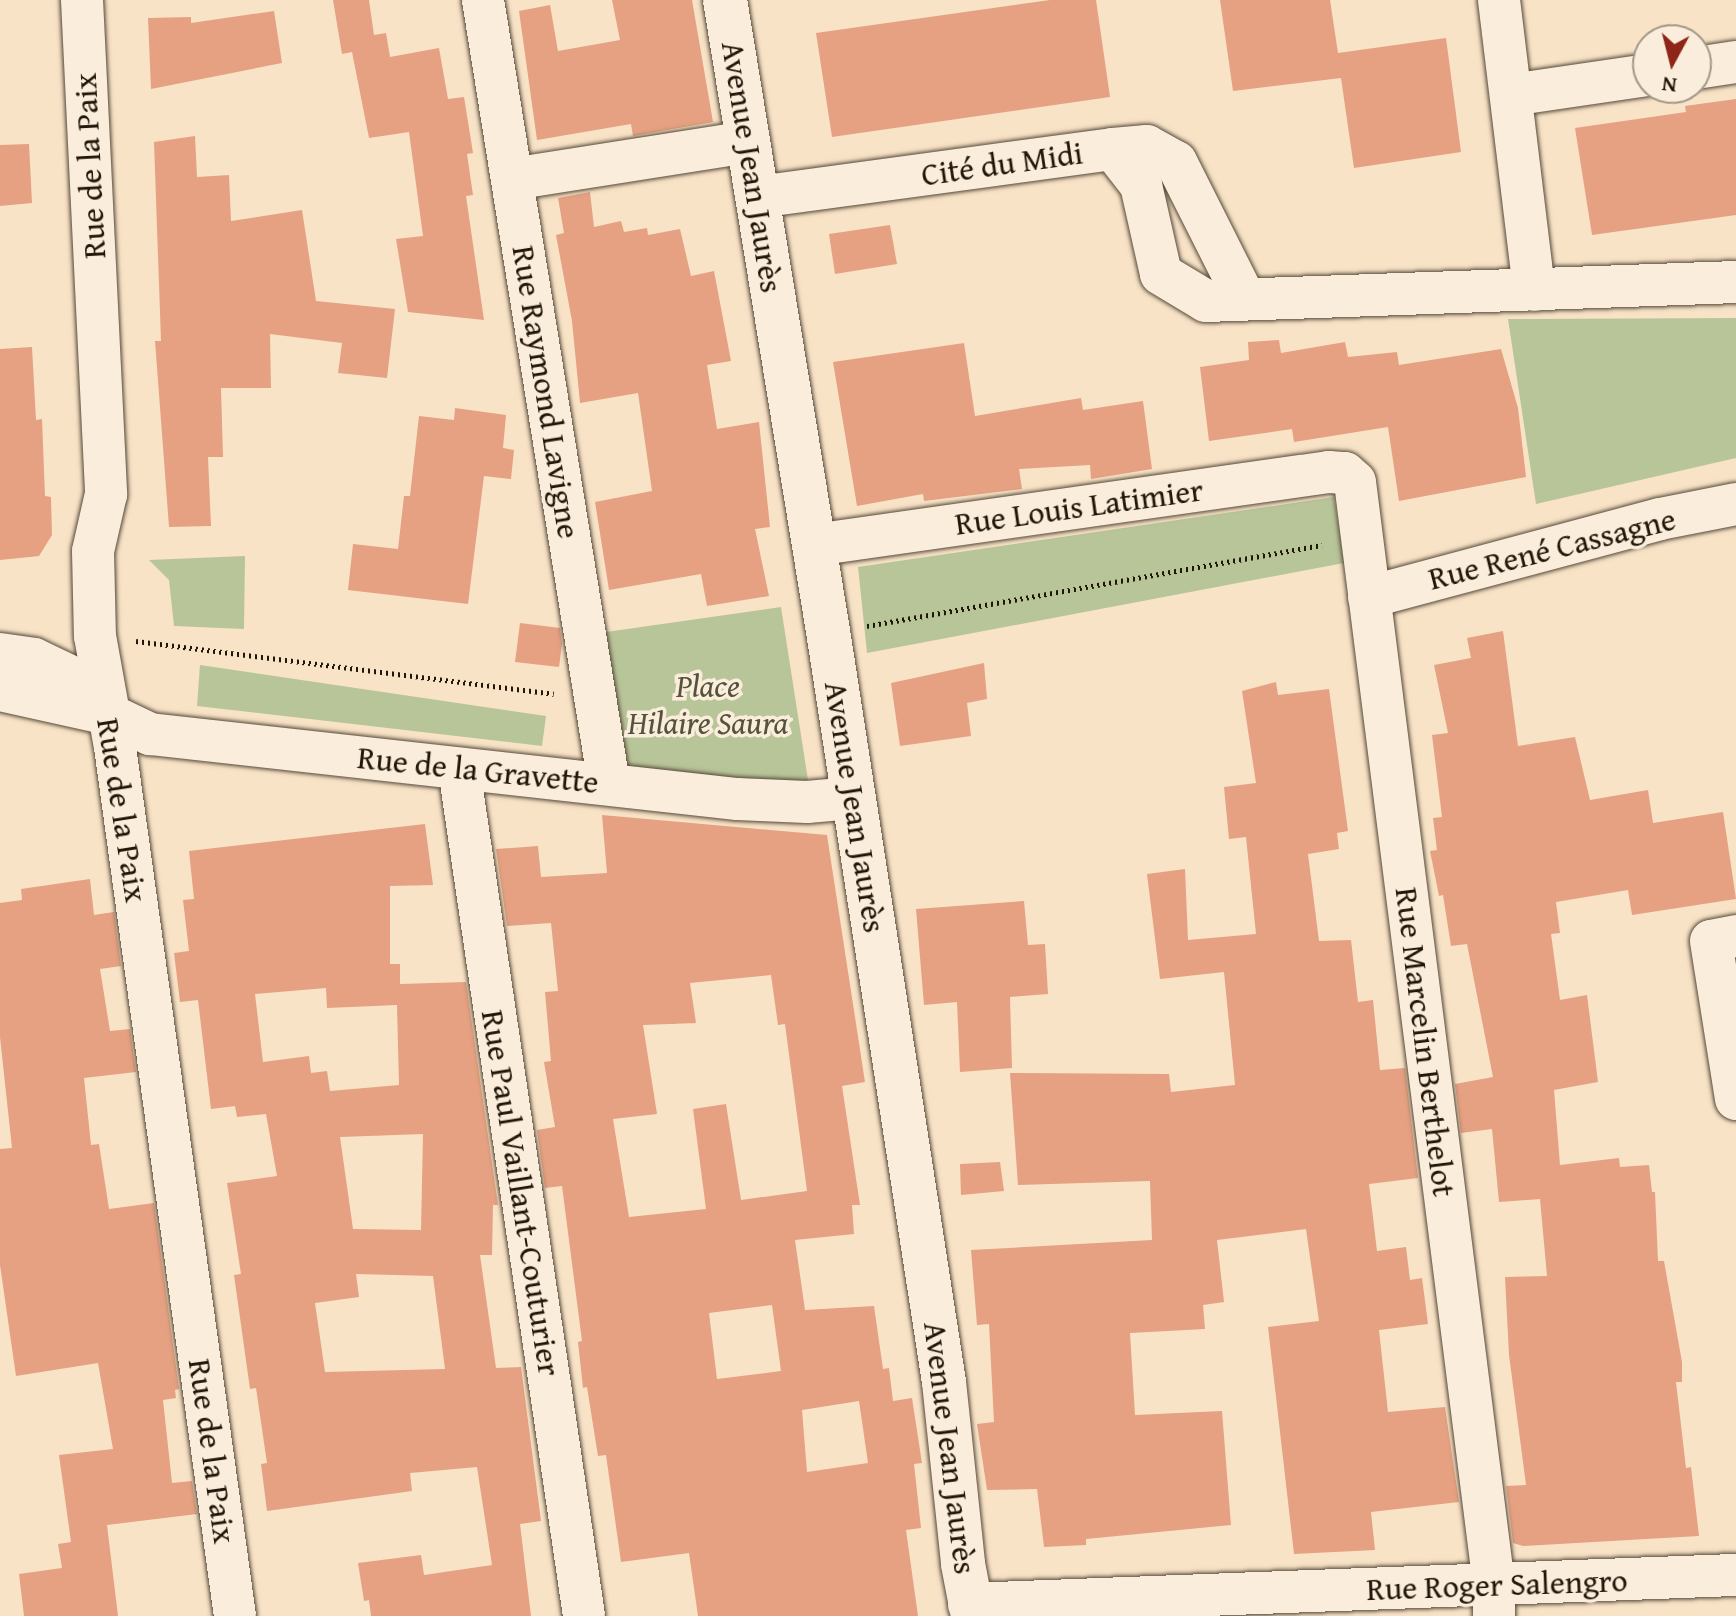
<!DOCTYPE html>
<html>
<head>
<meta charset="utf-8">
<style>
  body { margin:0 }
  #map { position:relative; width:1736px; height:1616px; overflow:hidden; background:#f8e3c7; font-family:"Gentium Book Plus",serif }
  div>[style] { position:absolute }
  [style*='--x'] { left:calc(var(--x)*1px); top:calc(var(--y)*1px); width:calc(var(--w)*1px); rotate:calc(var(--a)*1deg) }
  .green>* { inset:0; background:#b8c599 }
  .building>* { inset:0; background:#e5a182 }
  .path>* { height:5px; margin-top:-2.5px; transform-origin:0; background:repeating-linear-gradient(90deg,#201609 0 2px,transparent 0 6px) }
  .roads { filter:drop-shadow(0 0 2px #564938) drop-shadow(0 0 2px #564938) }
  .street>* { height:42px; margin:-21px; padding:0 21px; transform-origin:21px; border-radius:21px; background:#faeddb }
  .secondary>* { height:44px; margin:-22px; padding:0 22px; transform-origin:22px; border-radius:22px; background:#faeddb }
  span { translate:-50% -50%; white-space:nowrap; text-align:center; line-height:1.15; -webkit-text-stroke:7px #faeddb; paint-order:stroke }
  .street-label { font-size:32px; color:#201609 }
  .park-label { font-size:32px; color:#55533b; font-style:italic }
  .north { position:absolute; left:1632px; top:24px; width:80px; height:80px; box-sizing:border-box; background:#faeddb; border:2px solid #a39787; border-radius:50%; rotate:187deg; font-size:22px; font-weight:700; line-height:32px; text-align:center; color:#201609 }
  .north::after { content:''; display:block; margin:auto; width:28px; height:36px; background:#8f2418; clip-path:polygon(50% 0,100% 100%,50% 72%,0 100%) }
</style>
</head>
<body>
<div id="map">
  <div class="green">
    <div style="clip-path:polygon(1736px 318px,1736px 458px,1536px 504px,1508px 319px)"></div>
    <div style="clip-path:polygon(1334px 497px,1344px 563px,867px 653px,858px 567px)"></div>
    <div style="clip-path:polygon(245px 556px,244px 629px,174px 626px,169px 580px,149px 560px)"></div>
    <div style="clip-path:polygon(781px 607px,808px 780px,714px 794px,618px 782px,592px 634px)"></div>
    <div style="clip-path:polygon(200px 665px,546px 716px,542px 746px,197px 706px)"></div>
  </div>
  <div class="building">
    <div style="clip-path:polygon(333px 0,369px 0,374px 35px,386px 33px,390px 57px,439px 48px,448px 99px,464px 97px,473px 153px,467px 154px,473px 195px,466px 196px,484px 320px,408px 312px,396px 239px,423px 236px,409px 132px,369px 138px,352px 52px,342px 54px)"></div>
    <div style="clip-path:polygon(612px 0,692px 0,713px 122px,633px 136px,631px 124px,537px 140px,519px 11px,550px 5px,558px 51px,620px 40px)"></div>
    <div style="clip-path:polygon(1050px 0,1096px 0,1110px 97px,832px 137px,816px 33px)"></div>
    <div style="clip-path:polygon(1220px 0,1330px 0,1338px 53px,1446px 38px,1461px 152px,1354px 168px,1341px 78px,1233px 91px)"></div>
    <div style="clip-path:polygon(274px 11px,282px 63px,151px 89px,148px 18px,191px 17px,191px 23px)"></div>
    <div style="clip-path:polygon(1736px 99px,1736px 215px,1592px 235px,1575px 128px,1686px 112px,1685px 106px)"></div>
    <div style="clip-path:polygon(195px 136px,197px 177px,229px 175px,231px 221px,302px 210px,316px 301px,395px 309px,387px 378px,338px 373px,342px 343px,270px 334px,271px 388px,221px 388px,223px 457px,208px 457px,211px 526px,169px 527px,155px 341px,161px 341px,154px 142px)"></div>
    <div style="clip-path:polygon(29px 144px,32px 203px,0 206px,0 145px)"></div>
    <div style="clip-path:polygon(590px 192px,594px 227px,621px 221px,624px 232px,647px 228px,648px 235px,680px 229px,691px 276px,714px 271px,731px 361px,707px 365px,717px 429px,759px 422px,770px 527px,755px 529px,769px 596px,707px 606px,701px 574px,609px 590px,595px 502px,652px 491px,638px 393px,580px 403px,572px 321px,556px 235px,564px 233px,558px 198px)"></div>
    <div style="clip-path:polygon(890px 225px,897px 264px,835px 274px,829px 234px)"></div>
    <div style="clip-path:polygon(1279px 340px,1281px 353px,1345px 342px,1348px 357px,1397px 352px,1399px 365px,1501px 349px,1518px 408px,1526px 477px,1399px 501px,1388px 427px,1294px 442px,1292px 429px,1209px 441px,1200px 367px,1249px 360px,1248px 342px)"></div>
    <div style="clip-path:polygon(964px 343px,975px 416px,1081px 398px,1083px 410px,1143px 401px,1152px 469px,1091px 479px,1090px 465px,1019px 469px,1022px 489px,924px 501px,923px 494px,857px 506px,833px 362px)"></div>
    <div style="clip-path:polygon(32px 347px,36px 420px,42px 419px,45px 496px,51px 497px,52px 535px,39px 556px,0 560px,0 349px)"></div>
    <div style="clip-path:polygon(455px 408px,506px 415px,503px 448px,514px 450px,511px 479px,484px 476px,468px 604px,348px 590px,353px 544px,398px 549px,404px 496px,410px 496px,419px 416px,454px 420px)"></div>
    <div style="clip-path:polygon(520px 623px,560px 628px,562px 644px,559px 667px,515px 662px)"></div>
    <div style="clip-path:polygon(1503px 631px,1518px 746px,1575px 737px,1590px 800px,1648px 790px,1653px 823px,1723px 812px,1736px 899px,1632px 915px,1628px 890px,1556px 902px,1560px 933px,1551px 934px,1560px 1000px,1587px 995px,1598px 1082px,1554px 1090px,1560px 1165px,1619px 1158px,1620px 1167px,1649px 1165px,1652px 1192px,1655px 1192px,1658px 1261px,1664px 1261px,1682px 1362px,1682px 1382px,1676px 1382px,1686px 1468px,1691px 1467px,1699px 1536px,1523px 1546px,1513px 1543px,1506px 1486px,1526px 1485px,1509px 1355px,1505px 1277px,1547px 1276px,1540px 1199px,1499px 1202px,1492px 1129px,1461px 1133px,1455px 1084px,1493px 1077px,1467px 944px,1451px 946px,1443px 895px,1439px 896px,1430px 851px,1437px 850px,1433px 818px,1442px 817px,1432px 735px,1448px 733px,1434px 665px,1471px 658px,1467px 638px)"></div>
    <div style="clip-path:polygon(984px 663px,987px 699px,967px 703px,971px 736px,900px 746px,891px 683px)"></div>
    <div style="clip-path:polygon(1276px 682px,1278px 695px,1329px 689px,1348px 831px,1337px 833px,1339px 849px,1308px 854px,1319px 941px,1351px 940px,1358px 1002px,1373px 1000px,1380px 1070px,1405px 1068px,1418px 1178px,1369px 1184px,1377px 1251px,1406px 1247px,1410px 1280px,1422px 1278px,1428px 1324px,1379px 1330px,1388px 1412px,1445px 1407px,1459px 1502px,1371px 1512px,1375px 1550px,1294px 1554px,1268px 1327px,1319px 1321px,1306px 1229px,1217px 1240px,1224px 1302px,1203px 1305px,1205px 1329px,1130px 1333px,1135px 1415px,1222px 1411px,1231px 1525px,1086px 1539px,1086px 1545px,1044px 1547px,1037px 1489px,987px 1490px,977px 1424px,994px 1422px,989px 1324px,977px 1325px,971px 1250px,1152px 1240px,1150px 1181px,1018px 1185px,1010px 1073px,1169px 1074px,1171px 1092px,1235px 1085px,1224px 972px,1160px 979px,1147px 874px,1185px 869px,1188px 940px,1256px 934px,1246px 837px,1229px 839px,1224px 787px,1256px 783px,1242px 691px)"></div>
    <div style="clip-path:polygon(evenodd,602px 815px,827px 835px,865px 1082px,842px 1086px,860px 1205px,852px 1205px,854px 1234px,795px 1240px,805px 1310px,874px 1306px,883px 1369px,889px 1368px,893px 1401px,912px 1398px,922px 1463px,914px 1464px,921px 1528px,906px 1530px,918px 1616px,698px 1616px,689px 1553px,621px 1562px,606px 1455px,598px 1456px,587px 1387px,583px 1388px,578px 1342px,582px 1341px,562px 1186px,545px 1188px,537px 1130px,555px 1127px,544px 1062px,551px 1061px,545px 992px,558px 991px,551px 923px,507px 926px,496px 849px,538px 846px,541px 877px,607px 873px,602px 815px,771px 975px,778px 1025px,785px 1024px,807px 1191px,741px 1200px,726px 1104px,693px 1109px,706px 1209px,629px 1217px,613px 1119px,657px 1114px,643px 1025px,696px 1023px,690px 983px,771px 975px,602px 815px,772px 1305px,781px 1371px,717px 1379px,709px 1313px,772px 1305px,602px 815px,859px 1401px,868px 1463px,807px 1472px,802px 1410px,859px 1401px)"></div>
    <div style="clip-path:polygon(evenodd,425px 824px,433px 885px,390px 886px,390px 964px,400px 964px,400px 984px,466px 982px,498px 1205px,493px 1205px,492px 1255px,480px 1255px,496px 1368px,521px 1367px,541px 1521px,520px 1524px,531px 1616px,371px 1616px,369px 1600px,364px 1601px,358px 1563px,421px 1555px,424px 1575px,492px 1565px,477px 1467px,410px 1473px,412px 1491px,267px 1511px,261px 1464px,267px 1463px,256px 1388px,250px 1389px,234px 1275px,241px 1274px,227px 1183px,277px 1176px,266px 1114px,237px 1117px,235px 1106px,211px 1109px,198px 1000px,180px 1002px,174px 953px,189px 951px,183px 900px,194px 899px,189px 851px,425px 824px,326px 988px,327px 1008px,397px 1005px,399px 1085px,330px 1091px,327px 1071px,311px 1073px,309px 1056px,263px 1062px,255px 994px,326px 988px,425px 824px,423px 1134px,421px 1230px,353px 1229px,340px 1137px,423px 1134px,425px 824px,356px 1274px,433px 1276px,445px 1369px,325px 1372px,315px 1303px,359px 1297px,356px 1274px)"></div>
    <div style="clip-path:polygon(90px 879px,94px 915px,114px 912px,121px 966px,100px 969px,110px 1031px,130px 1029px,136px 1072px,84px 1078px,91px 1145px,99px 1144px,109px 1209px,154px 1203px,179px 1389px,175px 1390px,176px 1398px,163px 1400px,172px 1483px,192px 1481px,197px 1514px,107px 1525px,118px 1616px,24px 1616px,19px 1574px,62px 1568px,58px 1544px,71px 1542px,59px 1455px,113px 1449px,98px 1363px,16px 1376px,0 1265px,0 1149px,12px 1148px,0 1037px,0 903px,22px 900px,21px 889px)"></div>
    <div style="clip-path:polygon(1024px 901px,1028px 945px,1045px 944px,1048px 994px,1010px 997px,1012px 1068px,960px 1072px,957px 1002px,924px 1005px,916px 909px)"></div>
    <div style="clip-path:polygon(1000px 1162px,1004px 1191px,961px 1195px,960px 1164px)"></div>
  </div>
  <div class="path">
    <div style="--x:867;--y:626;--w:462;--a:-10.1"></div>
    <div style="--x:136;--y:641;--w:421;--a:7.2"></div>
  </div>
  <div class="roads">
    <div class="street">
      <div style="--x:82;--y:0;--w:495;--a:87.2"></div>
      <div style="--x:106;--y:494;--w:58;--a:102.8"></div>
      <div style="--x:93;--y:551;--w:85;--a:88.7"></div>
      <div style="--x:95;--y:636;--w:113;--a:79.8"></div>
      <div style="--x:115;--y:747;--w:877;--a:82.14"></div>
      <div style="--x:483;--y:0;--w:794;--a:80.87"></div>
      <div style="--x:1499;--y:0;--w:292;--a:83.1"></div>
      <div style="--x:1696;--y:68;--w:40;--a:-8.5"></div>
      <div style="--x:1511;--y:95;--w:138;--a:-8.3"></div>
      <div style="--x:1113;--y:149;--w:34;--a:-5"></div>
      <div style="--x:1147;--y:146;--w:33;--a:29"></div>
      <div style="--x:1176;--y:162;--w:153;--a:63.3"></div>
      <div style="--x:512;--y:179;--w:240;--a:-8.9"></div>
      <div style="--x:758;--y:197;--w:358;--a:-7.7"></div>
      <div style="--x:1113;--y:149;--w:46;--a:52.1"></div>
      <div style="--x:1141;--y:185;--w:91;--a:77.3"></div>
      <div style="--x:1161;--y:274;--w:52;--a:31"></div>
      <div style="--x:1206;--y:301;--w:530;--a:-2.05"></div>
      <div style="--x:814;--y:545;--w:520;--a:-8.07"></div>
      <div style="--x:1329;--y:472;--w:16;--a:4"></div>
      <div style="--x:1345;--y:473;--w:13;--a:42"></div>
      <div style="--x:1355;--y:482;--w:1112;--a:82.82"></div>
      <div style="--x:1494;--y:1585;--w:31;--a:90"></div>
      <div style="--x:1369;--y:597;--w:301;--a:-15"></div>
      <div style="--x:1660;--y:519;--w:77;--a:-11.2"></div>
      <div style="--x:0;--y:654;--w:34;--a:8"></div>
      <div style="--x:34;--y:659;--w:44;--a:25.4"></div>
      <div style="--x:74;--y:678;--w:48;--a:46.7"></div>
      <div style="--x:0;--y:690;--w:111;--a:12.5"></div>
      <div style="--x:108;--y:714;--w:47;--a:25.5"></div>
      <div style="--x:150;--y:734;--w:591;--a:6.32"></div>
      <div style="--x:737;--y:799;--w:70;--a:2.5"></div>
      <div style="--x:807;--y:802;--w:46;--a:-5"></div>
      <div style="--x:459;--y:769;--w:856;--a:81.6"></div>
      <div style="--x:1736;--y:936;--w:25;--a:169"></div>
      <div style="--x:1711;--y:941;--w:160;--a:81"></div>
      <div style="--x:969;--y:1604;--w:768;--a:-2.17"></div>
    </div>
    <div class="secondary">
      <div style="--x:725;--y:0;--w:639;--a:80.73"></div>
      <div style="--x:828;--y:631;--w:760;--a:81.22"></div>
      <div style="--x:944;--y:1382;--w:183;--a:84"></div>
      <div style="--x:963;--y:1564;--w:53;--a:79.1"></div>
    </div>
  </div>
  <div class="street-label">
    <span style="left:1002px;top:164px;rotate:-8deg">Cité du Midi</span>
    <span style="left:90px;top:166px;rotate:-93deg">Rue de la Paix</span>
    <span style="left:752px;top:167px;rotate:81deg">Avenue Jean Jaurès</span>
    <span style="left:546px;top:392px;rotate:81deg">Rue Raymond Lavigne</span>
    <span style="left:1079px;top:507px;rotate:-8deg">Rue Louis Latimier</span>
    <span style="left:1552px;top:549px;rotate:-14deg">Rue René Cassagne</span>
    <span style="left:478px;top:770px;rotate:6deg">Rue de la Gravette</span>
    <span style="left:855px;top:807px;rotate:81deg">Avenue Jean Jaurès</span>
    <span style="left:122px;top:810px;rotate:81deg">Rue de la Paix</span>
    <span style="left:1425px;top:1042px;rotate:83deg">Rue Marcelin Berthelot</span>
    <span style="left:521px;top:1193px;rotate:81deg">Rue Paul Vaillant-Couturier</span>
    <span style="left:950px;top:1448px;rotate:83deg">Avenue Jean Jaurès</span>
    <span style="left:212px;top:1451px;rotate:82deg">Rue de la Paix</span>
    <span style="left:1497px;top:1585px;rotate:-2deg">Rue Roger Salengro</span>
  </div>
  <div class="park-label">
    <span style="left:708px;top:705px">Place<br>Hilaire Saura</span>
  </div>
  <div class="north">N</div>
</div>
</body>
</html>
